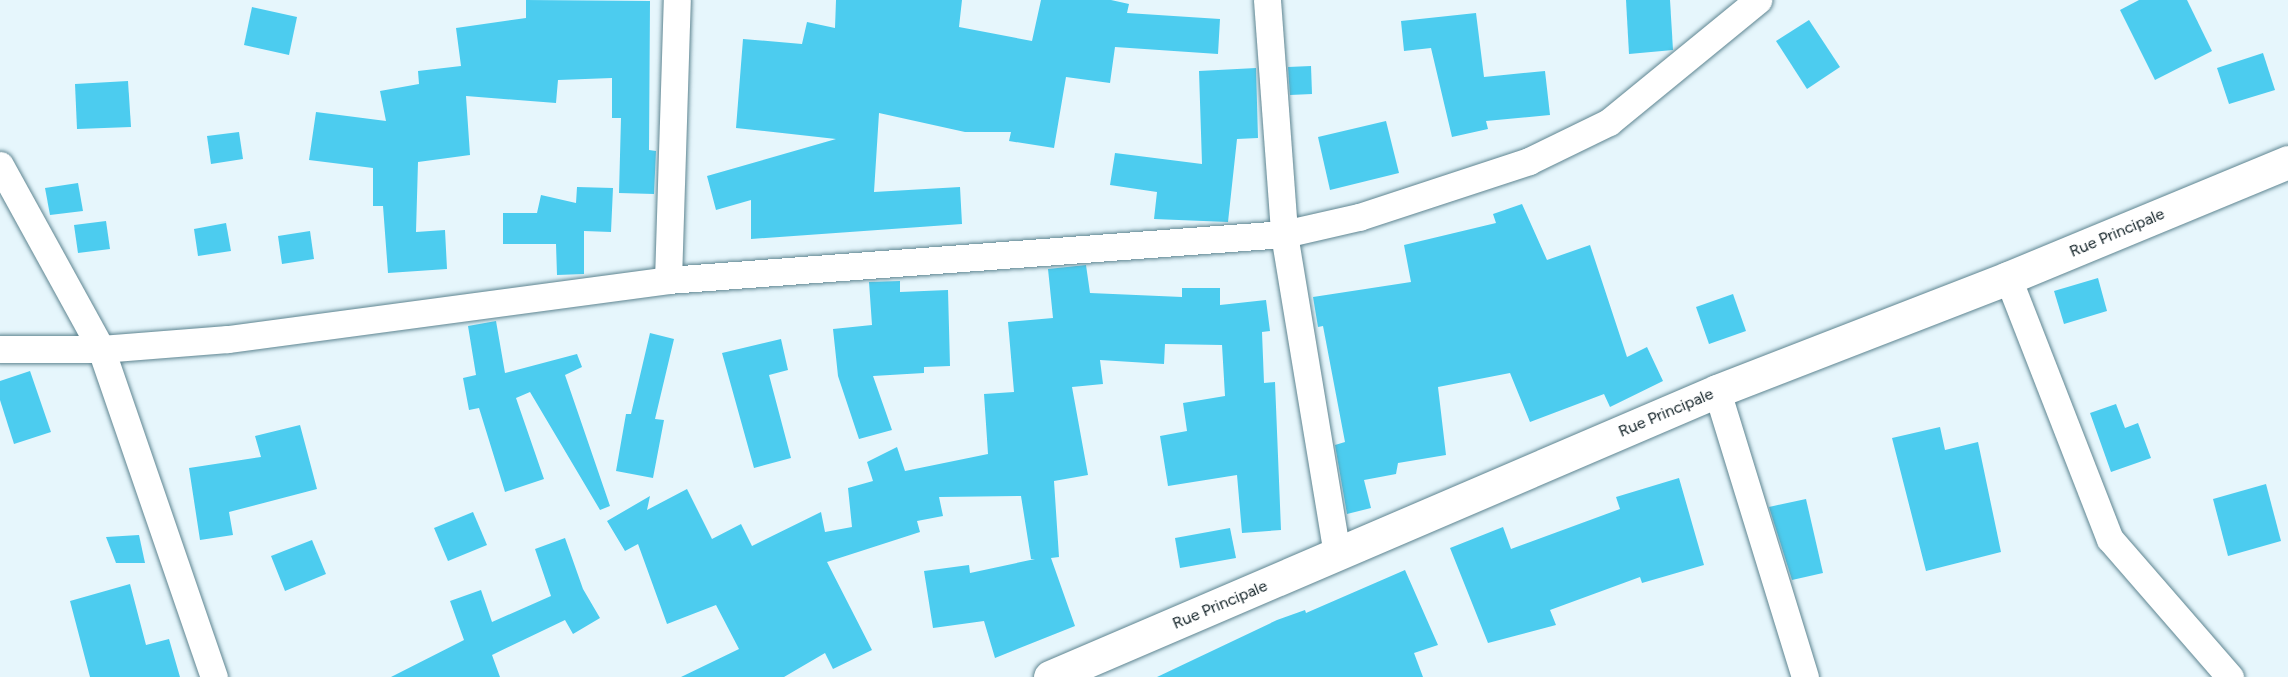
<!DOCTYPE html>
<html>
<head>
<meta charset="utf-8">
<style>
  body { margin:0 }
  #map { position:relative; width:2288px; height:677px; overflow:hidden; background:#e6f6fc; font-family:Figtree,sans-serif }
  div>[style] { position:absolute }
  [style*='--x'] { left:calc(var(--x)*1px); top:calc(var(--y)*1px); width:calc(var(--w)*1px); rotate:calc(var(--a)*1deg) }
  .building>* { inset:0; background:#4cccef }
  .roads { filter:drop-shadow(0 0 2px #5e8591) drop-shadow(0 0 2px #5e8591) }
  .street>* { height:27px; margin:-13.5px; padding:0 13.5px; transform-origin:13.5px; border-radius:13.5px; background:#fff }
  .secondary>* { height:33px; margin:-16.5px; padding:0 16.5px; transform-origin:16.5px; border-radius:16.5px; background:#fff }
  span { translate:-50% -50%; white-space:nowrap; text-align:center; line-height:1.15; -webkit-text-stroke:4.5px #fff; paint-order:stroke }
  .street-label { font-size:16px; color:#122227 }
</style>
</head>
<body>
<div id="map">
  <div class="building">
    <div style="clip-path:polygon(526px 0,650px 1px,649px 150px,656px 151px,654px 194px,619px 193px,621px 118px,612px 118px,612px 78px,558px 80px,556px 103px,466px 96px,470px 155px,418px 162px,416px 232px,445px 230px,447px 269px,388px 273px,383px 206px,373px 206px,373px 168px,309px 160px,316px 112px,386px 121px,380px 91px,419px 84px,418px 71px,461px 66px,456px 28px,526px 18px)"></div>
    <div style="clip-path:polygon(836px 0,962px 0,959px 27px,1032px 41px,1041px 0,1111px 0,1129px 4px,1127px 13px,1220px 19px,1218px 54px,1115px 47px,1110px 83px,1066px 77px,1054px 148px,1009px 141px,1011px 132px,965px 132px,879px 113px,874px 192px,960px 187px,962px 224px,751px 239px,751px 200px,716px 210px,707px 176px,836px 139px,736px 128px,743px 39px,802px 44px,807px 22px,835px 28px)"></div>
    <div style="clip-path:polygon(1626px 0,1670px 0,1673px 50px,1629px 54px)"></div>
    <div style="clip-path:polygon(2139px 0,2187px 0,2212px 51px,2155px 80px,2120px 10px)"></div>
    <div style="clip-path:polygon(252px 7px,297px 17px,289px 55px,244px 45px)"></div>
    <div style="clip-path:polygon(1476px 13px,1484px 77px,1545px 71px,1550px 115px,1486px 121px,1488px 129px,1452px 137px,1431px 48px,1404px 51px,1401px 21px)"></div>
    <div style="clip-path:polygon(1809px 20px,1840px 67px,1807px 89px,1776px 41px)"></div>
    <div style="clip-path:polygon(2263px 53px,2275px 90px,2229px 104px,2217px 68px)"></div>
    <div style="clip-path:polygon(1311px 66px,1312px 94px,1290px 95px,1288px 67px)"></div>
    <div style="clip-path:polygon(1256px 68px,1258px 138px,1237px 139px,1228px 222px,1154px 219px,1157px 192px,1110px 185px,1115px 153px,1202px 164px,1199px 71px)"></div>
    <div style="clip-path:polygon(128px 81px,131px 127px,77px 129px,75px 84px)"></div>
    <div style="clip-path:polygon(1386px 121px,1399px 173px,1330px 190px,1318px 137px)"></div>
    <div style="clip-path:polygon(239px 132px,243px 159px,211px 164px,207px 136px)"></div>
    <div style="clip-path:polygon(78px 183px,83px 211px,50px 215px,45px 188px)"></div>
    <div style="clip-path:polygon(577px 187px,613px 188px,611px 232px,584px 231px,584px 274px,557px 275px,556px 244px,503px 244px,503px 213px,537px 213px,541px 195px,576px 203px)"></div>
    <div style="clip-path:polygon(1522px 204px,1547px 260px,1590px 245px,1627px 357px,1647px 347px,1663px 381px,1610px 407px,1604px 394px,1530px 422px,1510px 373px,1438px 387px,1446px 455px,1398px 463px,1396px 474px,1364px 480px,1371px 508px,1347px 514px,1335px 445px,1345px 442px,1323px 326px,1318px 327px,1313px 297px,1411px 282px,1404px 245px,1496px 223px,1493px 214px)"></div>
    <div style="clip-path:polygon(106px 221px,110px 249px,78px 253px,74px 225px)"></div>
    <div style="clip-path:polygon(226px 223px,231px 251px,198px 256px,194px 229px)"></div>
    <div style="clip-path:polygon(310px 231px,314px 259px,282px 264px,278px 236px)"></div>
    <div style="clip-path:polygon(1086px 265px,1090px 293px,1182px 297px,1182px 288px,1220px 288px,1220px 305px,1266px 300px,1270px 331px,1262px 332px,1264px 383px,1275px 382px,1281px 530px,1242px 533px,1237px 475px,1168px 486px,1160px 436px,1187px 431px,1183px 403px,1225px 396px,1222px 345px,1165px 344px,1164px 364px,1100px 360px,1103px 384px,1072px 387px,1088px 475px,1054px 481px,1059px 557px,1051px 558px,1075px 626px,995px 658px,984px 621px,933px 628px,924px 571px,969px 565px,970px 573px,1035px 559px,1031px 559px,1021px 496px,939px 497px,943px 516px,917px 521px,920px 532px,827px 562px,872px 650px,833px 669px,825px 653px,784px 677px,681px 677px,739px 649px,716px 605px,667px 624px,638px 544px,625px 551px,607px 521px,650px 496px,647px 510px,687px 489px,712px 539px,741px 524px,752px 546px,821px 512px,825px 532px,852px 527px,848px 488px,873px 481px,867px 462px,897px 447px,905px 471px,988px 454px,984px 394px,1014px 392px,1008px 322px,1053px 318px,1048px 269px)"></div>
    <div style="clip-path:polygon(2098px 278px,2107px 311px,2064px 324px,2054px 291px)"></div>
    <div style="clip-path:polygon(900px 281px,900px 292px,948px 290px,950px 366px,924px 367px,924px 373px,873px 376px,892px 430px,859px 439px,838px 376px,833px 329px,872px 325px,869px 282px)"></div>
    <div style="clip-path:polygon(1733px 294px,1746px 331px,1709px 344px,1696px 307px)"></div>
    <div style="clip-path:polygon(496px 321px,505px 373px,577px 354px,582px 367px,565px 375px,610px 506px,600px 510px,530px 392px,516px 398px,544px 479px,505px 492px,479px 408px,469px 410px,463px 378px,476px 375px,468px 326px)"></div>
    <div style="clip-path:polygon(650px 333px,674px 339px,655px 419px,664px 420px,653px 478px,616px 471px,626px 414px,631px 414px)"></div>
    <div style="clip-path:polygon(781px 339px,788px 370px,769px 375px,791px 458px,754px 468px,722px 353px)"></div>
    <div style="clip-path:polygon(30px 371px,51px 432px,14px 444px,0 400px,0 381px)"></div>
    <div style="clip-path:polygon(2116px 404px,2125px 428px,2138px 423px,2151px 458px,2111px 472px,2090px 413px)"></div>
    <div style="clip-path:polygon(300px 425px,317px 489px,229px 512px,233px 535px,200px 540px,189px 468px,261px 457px,255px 436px)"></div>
    <div style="clip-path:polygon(1940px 427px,1945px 450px,1978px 442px,2001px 552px,1926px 571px,1892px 438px)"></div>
    <div style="clip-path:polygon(1679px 478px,1704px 565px,1642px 583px,1640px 577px,1550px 610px,1556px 625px,1488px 643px,1450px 548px,1503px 527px,1511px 549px,1620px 509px,1616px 497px)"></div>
    <div style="clip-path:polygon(2266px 484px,2281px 541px,2228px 556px,2213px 499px)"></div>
    <div style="clip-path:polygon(1806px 499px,1823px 573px,1792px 580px,1769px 507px)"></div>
    <div style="clip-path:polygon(473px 512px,487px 545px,448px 561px,434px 528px)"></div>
    <div style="clip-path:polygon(1230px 528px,1236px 558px,1180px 568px,1175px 538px)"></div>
    <div style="clip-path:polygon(139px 535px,145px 563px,116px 563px,106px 537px)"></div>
    <div style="clip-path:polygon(565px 538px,583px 589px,600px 618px,573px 634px,565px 620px,492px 655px,500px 677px,391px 677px,464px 640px,450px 601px,481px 590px,492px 622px,551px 596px,535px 549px)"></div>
    <div style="clip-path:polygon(312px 540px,326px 574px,285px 591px,271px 556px)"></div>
    <div style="clip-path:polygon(1405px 570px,1438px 645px,1414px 653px,1423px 677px,1157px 677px,1277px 620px,1305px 610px,1306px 613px)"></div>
    <div style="clip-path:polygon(130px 584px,146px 645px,169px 639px,180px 677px,90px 677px,70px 601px)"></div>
  </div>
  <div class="roads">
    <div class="street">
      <div style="--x:1267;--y:0;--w:235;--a:85.8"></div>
      <div style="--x:1284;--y:234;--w:325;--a:80.6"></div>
      <div style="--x:0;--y:165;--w:210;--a:61.2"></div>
      <div style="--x:101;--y:349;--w:127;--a:-4.5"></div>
      <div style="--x:228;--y:339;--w:444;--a:-7.6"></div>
      <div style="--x:668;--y:280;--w:618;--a:-4.27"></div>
      <div style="--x:1284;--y:234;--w:77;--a:-12.8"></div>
      <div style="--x:1359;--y:217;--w:179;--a:-18.2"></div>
      <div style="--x:1529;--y:161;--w:89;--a:-26"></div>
      <div style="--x:1609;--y:122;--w:193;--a:-39.3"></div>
      <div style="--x:2008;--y:278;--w:280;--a:68.7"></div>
      <div style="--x:2110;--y:539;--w:183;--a:49"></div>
      <div style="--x:668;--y:280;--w:280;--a:-88.2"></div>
      <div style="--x:0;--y:349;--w:101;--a:0"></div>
      <div style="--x:101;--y:349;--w:347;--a:71"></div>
      <div style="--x:1717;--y:391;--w:299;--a:72.9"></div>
    </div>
    <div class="secondary">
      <div style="--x:1050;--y:677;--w:726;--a:-23.21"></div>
      <div style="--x:1717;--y:391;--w:312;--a:-21.2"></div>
      <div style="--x:2008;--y:278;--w:303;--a:-22.5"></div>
    </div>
  </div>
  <div class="street-label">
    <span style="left:2117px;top:233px;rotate:-23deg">Rue Principale</span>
    <span style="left:1666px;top:413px;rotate:-23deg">Rue Principale</span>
    <span style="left:1220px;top:605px;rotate:-23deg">Rue Principale</span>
  </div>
</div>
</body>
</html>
